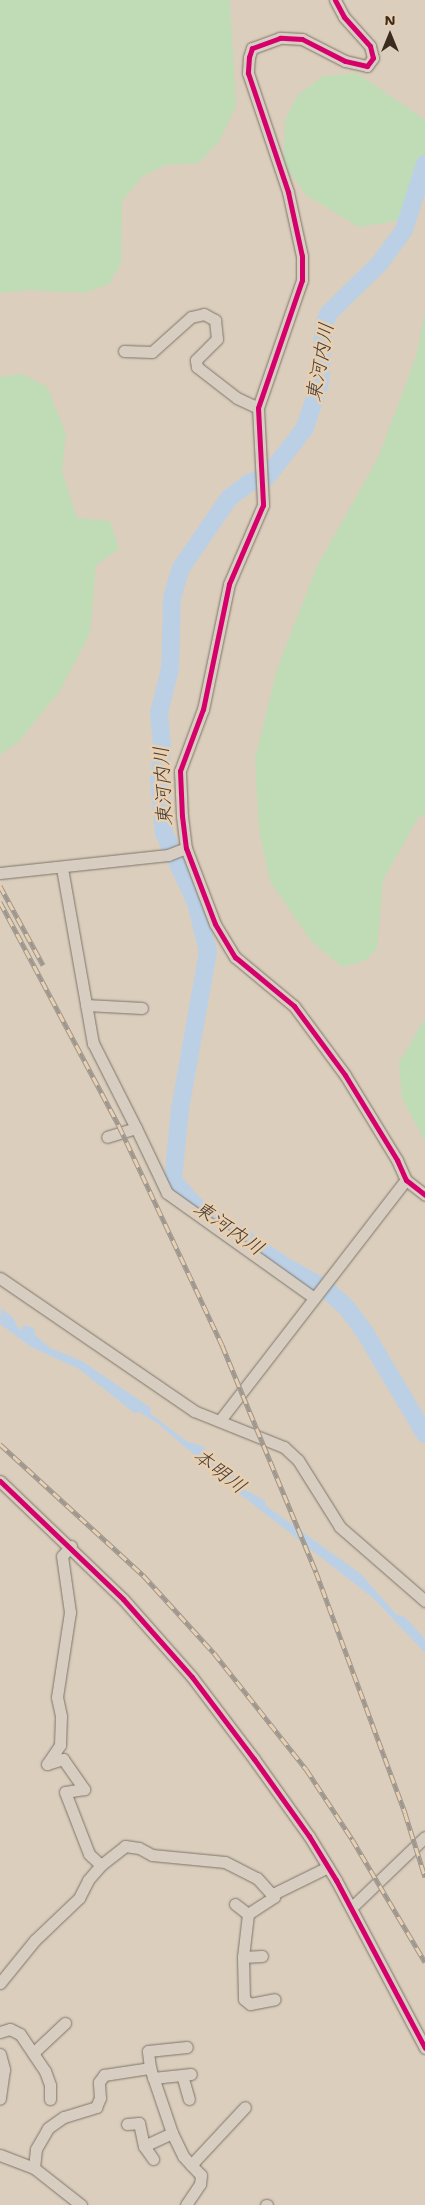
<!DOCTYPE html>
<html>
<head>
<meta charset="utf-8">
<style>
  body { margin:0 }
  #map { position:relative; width:425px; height:2205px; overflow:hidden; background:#dbcebd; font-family:"Shantell Sans","Klee One",sans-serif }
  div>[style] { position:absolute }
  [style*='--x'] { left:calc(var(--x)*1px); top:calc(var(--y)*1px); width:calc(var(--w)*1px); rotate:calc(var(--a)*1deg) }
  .green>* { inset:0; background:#bfdcb6 }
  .water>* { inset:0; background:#bcd0e5 }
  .river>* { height:18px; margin:-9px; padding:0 9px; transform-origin:9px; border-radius:9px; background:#bcd0e5 }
  .roads { filter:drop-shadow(0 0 1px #7e756a) drop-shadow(0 0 1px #7e756a) }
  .minor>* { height:11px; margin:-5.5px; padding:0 5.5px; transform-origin:5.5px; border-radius:5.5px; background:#d7cdc1 }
  .rail>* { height:5px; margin-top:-2.5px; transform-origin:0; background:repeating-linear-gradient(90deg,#e8cfb0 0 9px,#9f978d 0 18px); box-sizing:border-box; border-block:1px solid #9f978d }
  .cycleway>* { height:5px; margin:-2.5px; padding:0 2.5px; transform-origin:2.5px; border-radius:2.5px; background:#d6006c }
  span { translate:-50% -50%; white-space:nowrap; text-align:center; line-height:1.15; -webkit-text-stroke:5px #e8cfb0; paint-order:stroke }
  .water-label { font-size:20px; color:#463b34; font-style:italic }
  .north { position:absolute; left:365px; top:10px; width:50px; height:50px; -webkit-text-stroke:4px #e8cfb0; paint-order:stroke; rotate:0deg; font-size:14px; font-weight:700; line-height:20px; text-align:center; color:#3b2a1e }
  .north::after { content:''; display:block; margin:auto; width:18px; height:22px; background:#3b2a1e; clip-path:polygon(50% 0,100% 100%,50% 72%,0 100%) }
</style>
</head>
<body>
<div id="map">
  <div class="green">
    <div style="clip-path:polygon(0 0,230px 0,236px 106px,219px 142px,198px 163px,166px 165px,143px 176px,122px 201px,121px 264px,109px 284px,84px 293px,29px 290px,0 293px)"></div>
    <div style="clip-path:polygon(357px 73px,425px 120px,425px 165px,416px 196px,397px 221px,359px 227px,306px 195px,284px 164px,285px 120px,298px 95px,323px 76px)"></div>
    <div style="clip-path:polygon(425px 310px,425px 814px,418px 818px,383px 880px,377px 949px,366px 960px,343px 967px,311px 941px,270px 881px,259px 830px,255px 759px,277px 669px,317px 566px,378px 458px,416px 357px)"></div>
    <div style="clip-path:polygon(22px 374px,47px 387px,66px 434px,62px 471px,77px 518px,110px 521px,119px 549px,96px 565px,90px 633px,59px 692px,19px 741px,0 755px,0 377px)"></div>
    <div style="clip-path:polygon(425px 1018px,425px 1141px,402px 1098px,399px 1063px)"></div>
  </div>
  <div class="water">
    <div style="clip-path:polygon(1px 1308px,14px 1319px,18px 1328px,22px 1330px,23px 1325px,34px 1328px,35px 1335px,50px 1348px,82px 1361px,151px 1408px,150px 1413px,186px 1441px,205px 1447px,206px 1454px,234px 1476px,245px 1490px,265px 1500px,265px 1505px,361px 1574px,396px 1614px,405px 1617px,425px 1639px,425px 1653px,373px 1598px,240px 1494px,157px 1423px,139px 1412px,134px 1413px,79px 1369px,31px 1347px,0 1324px)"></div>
  </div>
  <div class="river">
    <div style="--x:425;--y:164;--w:69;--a:107.7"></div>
    <div style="--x:404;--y:230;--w:39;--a:126"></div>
    <div style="--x:381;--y:262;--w:73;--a:135.6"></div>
    <div style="--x:329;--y:313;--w:12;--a:114"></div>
    <div style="--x:324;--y:324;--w:58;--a:93.9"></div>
    <div style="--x:320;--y:382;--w:48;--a:108.1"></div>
    <div style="--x:305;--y:428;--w:62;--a:127.8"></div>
    <div style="--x:267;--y:477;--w:19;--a:162"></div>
    <div style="--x:249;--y:483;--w:25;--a:143"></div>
    <div style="--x:229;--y:498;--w:85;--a:124.4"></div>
    <div style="--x:181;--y:568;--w:31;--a:107"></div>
    <div style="--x:172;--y:598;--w:71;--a:91.6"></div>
    <div style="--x:170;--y:669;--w:45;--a:104"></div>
    <div style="--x:159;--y:713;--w:35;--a:85"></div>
    <div style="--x:162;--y:748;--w:32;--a:95"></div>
    <div style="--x:159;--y:780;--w:53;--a:84.6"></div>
    <div style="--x:164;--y:833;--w:77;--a:65.4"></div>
    <div style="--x:196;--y:903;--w:50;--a:76.2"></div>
    <div style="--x:208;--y:952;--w:159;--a:100.1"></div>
    <div style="--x:180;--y:1109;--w:71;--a:95.6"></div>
    <div style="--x:173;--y:1180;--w:30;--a:50"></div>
    <div style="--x:192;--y:1203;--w:114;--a:34.2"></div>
    <div style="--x:286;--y:1267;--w:46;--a:28.8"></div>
    <div style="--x:326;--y:1289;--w:28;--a:42"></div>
    <div style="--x:347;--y:1308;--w:29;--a:54"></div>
    <div style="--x:364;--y:1331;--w:120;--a:59.4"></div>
  </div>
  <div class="roads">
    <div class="minor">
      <div style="--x:335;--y:0;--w:19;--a:62"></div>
      <div style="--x:344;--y:17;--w:39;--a:48"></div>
      <div style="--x:370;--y:46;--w:12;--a:76"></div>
      <div style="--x:373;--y:58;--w:10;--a:127"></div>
      <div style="--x:367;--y:66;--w:23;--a:-167"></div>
      <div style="--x:345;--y:61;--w:48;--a:-152.9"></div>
      <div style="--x:302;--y:39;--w:22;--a:-177"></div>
      <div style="--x:280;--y:38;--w:30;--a:160"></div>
      <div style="--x:252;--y:48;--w:9;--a:108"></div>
      <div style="--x:249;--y:57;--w:16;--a:94"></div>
      <div style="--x:248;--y:73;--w:126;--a:71.4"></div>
      <div style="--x:288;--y:192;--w:66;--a:77.7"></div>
      <div style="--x:302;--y:256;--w:24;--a:90"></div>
      <div style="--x:302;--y:280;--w:135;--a:109"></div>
      <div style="--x:258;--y:408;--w:97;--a:87"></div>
      <div style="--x:263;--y:505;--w:86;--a:113.3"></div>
      <div style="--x:229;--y:584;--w:128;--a:101.7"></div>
      <div style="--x:203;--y:709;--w:66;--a:110.4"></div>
      <div style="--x:180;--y:771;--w:45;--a:87.5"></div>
      <div style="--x:182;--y:816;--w:32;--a:83"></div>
      <div style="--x:186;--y:848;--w:81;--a:69.1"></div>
      <div style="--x:215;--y:924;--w:39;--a:59"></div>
      <div style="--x:235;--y:957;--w:77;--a:39.7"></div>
      <div style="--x:294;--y:1006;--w:86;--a:53.5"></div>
      <div style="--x:345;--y:1075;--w:100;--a:58.5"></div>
      <div style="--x:397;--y:1160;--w:22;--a:66"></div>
      <div style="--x:406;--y:1180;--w:24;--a:38"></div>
      <div style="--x:124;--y:351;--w:28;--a:2"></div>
      <div style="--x:152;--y:352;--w:52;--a:-41.9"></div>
      <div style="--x:191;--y:317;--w:13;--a:-13"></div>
      <div style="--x:204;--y:314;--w:13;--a:29"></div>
      <div style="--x:215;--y:320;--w:19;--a:84"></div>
      <div style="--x:217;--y:339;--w:30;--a:135"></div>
      <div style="--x:196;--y:360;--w:7;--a:82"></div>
      <div style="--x:197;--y:367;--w:51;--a:37.8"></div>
      <div style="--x:237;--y:398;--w:23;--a:25"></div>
      <div style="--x:62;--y:868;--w:178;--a:80"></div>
      <div style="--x:93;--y:1043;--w:95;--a:63.2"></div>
      <div style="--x:136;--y:1128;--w:30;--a:163"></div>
      <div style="--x:0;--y:873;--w:169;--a:-6.1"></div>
      <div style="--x:168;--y:855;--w:19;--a:-21"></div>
      <div style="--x:86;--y:1005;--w:56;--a:3.1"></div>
      <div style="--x:136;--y:1128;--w:72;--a:64.5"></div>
      <div style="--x:167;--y:1193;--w:179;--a:35.5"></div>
      <div style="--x:0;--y:1278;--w:235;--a:34.4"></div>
      <div style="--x:194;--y:1411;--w:97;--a:21.8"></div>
      <div style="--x:284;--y:1447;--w:19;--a:43"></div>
      <div style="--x:298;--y:1460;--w:79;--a:57.9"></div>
      <div style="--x:340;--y:1527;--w:113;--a:41"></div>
      <div style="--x:221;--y:1419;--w:302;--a:-52.3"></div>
      <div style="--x:0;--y:1481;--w:170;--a:43.8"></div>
      <div style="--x:123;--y:1599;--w:104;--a:48.5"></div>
      <div style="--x:192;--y:1677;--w:103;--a:52.9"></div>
      <div style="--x:254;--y:1759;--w:95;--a:54.5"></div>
      <div style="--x:309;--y:1836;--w:52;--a:58.5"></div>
      <div style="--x:336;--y:1880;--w:190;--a:62.1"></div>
      <div style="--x:71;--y:1546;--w:13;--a:132"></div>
      <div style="--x:62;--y:1556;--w:57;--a:81.9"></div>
      <div style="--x:70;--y:1612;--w:86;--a:98.7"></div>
      <div style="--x:57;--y:1697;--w:19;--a:78"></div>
      <div style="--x:61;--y:1716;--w:29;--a:92"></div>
      <div style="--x:60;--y:1745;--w:23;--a:124"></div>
      <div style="--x:47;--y:1764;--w:17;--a:-17"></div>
      <div style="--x:63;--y:1759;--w:37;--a:55"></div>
      <div style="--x:84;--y:1789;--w:19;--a:171"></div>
      <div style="--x:65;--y:1792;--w:66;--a:68.8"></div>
      <div style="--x:89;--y:1854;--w:16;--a:43"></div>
      <div style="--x:274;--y:1897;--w:31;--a:147"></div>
      <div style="--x:248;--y:1914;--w:43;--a:96.6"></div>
      <div style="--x:243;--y:1957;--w:42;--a:88.6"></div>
      <div style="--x:244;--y:1999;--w:8;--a:40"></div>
      <div style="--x:250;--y:2004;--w:25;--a:-11"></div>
      <div style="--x:235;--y:1904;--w:16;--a:38"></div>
      <div style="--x:352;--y:1907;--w:101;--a:-43.8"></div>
      <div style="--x:243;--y:1957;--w:19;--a:-3"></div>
      <div style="--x:0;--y:1983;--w:55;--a:-50.9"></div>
      <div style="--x:35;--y:1940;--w:61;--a:-43.7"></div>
      <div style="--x:79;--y:1898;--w:20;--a:-63"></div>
      <div style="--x:88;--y:1880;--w:20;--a:-49"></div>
      <div style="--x:101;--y:1865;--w:31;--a:-38"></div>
      <div style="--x:125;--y:1846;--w:14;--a:8"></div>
      <div style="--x:139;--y:1848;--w:15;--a:28"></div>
      <div style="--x:152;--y:1855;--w:73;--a:5.5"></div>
      <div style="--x:225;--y:1862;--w:36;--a:27"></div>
      <div style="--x:257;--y:1878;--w:25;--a:48"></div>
      <div style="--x:274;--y:1897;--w:4;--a:-76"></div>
      <div style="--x:275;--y:1893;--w:59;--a:-26.1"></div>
      <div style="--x:0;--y:2032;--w:10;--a:-17"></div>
      <div style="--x:10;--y:2029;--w:11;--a:27"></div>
      <div style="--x:20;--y:2034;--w:45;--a:56"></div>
      <div style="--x:45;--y:2071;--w:15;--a:70"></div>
      <div style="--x:50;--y:2085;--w:14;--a:90"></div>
      <div style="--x:33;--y:2053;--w:44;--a:-43.2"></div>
      <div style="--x:0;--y:2054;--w:16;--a:75"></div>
      <div style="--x:4;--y:2069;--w:30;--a:98"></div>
      <div style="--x:150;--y:2068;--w:17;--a:-97"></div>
      <div style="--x:148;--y:2051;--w:39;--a:-6"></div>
      <div style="--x:182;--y:2075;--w:25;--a:74"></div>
      <div style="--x:153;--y:2078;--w:38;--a:-6"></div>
      <div style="--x:127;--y:2124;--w:12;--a:-5"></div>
      <div style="--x:139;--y:2123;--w:24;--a:78"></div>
      <div style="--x:144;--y:2146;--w:16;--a:55"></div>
      <div style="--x:144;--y:2146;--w:31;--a:-25"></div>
      <div style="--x:0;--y:2155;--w:36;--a:21"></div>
      <div style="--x:34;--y:2168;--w:60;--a:38.2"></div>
      <div style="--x:191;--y:2165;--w:79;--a:-47"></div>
      <div style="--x:34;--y:2168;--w:19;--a:-84"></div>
      <div style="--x:36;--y:2149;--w:24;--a:-60"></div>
      <div style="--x:48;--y:2128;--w:19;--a:-35"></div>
      <div style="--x:64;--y:2117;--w:34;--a:-17"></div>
      <div style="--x:96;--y:2107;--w:10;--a:-66"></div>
      <div style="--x:100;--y:2098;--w:16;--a:-94"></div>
      <div style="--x:99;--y:2082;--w:9;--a:-54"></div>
      <div style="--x:104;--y:2075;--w:47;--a:-8.7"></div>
      <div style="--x:150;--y:2068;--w:69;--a:71.3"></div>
      <div style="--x:172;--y:2133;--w:25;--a:64"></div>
      <div style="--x:183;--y:2156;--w:26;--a:47"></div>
      <div style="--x:201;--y:2175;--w:9;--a:96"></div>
      <div style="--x:200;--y:2184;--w:25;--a:124"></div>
      <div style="--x:266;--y:2205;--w:1;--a:0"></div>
    </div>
  </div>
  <div class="rail">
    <div style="--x:0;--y:886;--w:90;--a:61.4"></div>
    <div style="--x:0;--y:902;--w:254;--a:62"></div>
    <div style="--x:119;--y:1126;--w:242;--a:64.8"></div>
    <div style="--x:222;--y:1345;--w:246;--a:67.5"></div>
    <div style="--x:316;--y:1572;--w:257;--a:69.7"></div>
    <div style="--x:405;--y:1813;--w:67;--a:72.6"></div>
    <div style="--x:0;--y:1444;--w:194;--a:42.5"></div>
    <div style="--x:143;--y:1575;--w:105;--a:47.7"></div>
    <div style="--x:214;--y:1653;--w:148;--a:51.6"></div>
    <div style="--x:306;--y:1769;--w:84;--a:56.7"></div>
    <div style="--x:352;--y:1839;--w:143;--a:59.3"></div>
  </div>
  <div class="cycleway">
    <div style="--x:335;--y:0;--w:19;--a:62"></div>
    <div style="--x:344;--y:17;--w:39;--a:48"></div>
    <div style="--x:370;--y:46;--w:12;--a:76"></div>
    <div style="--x:373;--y:58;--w:10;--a:127"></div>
    <div style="--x:367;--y:66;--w:23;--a:-167"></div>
    <div style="--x:345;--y:61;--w:48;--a:-152.9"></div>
    <div style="--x:302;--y:39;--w:22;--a:-177"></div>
    <div style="--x:280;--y:38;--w:30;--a:160"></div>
    <div style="--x:252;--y:48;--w:9;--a:108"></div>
    <div style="--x:249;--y:57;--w:16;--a:94"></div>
    <div style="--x:248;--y:73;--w:126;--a:71.4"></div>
    <div style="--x:288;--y:192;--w:66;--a:77.7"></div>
    <div style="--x:302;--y:256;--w:24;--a:90"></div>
    <div style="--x:302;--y:280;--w:135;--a:109"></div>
    <div style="--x:258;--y:408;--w:97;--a:87"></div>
    <div style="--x:263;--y:505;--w:86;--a:113.3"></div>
    <div style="--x:229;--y:584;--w:128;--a:101.7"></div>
    <div style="--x:203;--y:709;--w:66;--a:110.4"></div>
    <div style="--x:180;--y:771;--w:45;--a:87.5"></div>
    <div style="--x:182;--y:816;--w:32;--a:83"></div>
    <div style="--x:186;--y:848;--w:81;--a:69.1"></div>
    <div style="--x:215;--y:924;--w:39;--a:59"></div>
    <div style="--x:235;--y:957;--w:77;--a:39.7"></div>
    <div style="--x:294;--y:1006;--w:86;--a:53.5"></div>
    <div style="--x:345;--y:1075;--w:100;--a:58.5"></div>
    <div style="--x:397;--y:1160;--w:22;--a:66"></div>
    <div style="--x:406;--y:1180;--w:24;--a:38"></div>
    <div style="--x:0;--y:1481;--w:170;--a:43.8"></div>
    <div style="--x:123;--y:1599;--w:104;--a:48.5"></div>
    <div style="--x:192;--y:1677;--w:103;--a:52.9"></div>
    <div style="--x:254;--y:1759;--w:95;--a:54.5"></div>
    <div style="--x:309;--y:1836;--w:52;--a:58.5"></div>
    <div style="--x:336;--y:1880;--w:190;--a:62.1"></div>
  </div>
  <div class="water-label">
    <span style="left:320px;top:362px;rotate:-80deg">東河内川</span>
    <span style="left:163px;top:786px;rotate:-93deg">東河内川</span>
    <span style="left:229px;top:1228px;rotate:35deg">東河内川</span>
    <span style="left:220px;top:1471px;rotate:38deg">本明川</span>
  </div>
  <div class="north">N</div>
</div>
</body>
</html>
